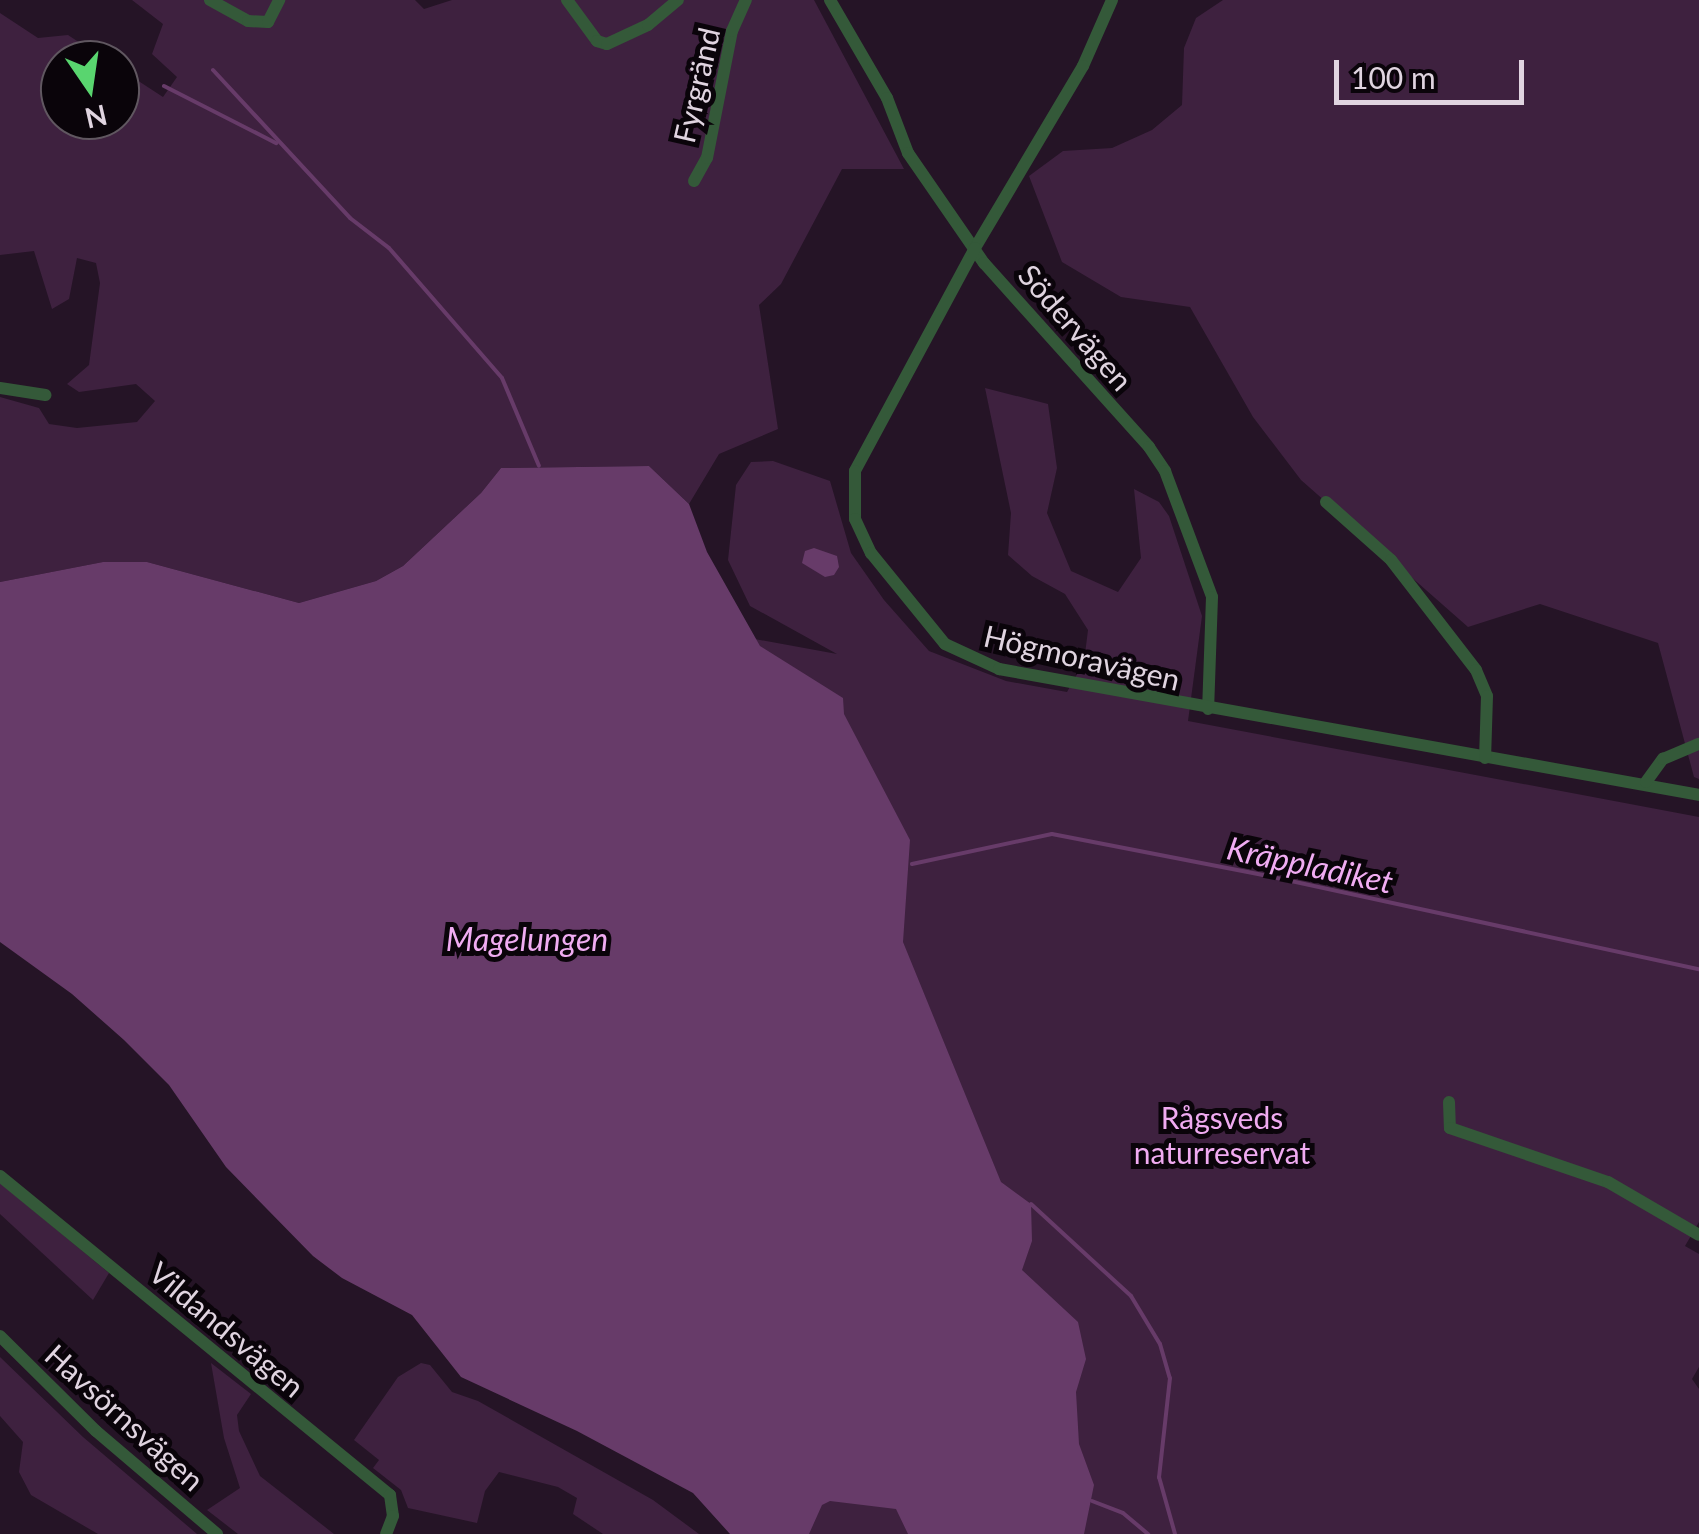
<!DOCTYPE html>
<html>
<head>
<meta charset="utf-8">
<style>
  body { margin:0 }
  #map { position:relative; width:1699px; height:1534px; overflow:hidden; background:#251426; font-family:Lato,sans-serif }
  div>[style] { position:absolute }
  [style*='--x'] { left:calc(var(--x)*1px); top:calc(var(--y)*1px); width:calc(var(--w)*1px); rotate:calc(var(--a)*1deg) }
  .green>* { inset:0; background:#3e213f }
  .water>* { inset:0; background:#673b69 }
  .stream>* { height:4px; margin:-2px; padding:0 2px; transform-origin:2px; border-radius:2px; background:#673b69 }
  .minor>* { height:12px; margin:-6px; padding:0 6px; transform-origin:6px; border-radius:6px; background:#345939 }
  span { translate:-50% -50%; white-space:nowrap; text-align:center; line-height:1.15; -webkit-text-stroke:10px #0a040a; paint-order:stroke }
  .street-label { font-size:30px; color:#e0d4e0 }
  .park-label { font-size:30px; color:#f0abf1 }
  .water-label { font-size:32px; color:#f0acf2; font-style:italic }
  .north { position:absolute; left:40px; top:40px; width:100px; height:100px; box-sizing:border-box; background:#0a040a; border:2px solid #605760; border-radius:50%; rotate:167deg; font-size:28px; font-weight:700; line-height:40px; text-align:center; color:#e0d4e0 }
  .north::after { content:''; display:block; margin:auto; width:35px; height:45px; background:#59d56f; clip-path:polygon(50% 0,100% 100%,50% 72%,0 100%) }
  .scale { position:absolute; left:1334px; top:60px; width:190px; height:45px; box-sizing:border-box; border:5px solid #e0d4e0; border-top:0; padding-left:12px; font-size:30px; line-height:35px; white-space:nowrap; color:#e0d4e0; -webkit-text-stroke:8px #0a040a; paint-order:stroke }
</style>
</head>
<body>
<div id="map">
  <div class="green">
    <div style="clip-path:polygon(132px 0,415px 0,424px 9px,452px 0,814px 0,904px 169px,842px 169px,781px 284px,759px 305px,778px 429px,719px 454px,689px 504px,649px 466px,501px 468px,481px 493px,403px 566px,376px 581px,299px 603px,147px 562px,103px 562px,0 582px,0 397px,39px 408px,49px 424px,77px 428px,137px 422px,155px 401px,136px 384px,79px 392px,67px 384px,89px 365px,100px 283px,96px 263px,77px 258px,69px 299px,52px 309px,34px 251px,0 255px,0 13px,38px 38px,68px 35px,106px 60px,60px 60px,60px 120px,120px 120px,120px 69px,163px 97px,177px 77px,152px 54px,163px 24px)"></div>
    <div style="clip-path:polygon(1223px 0,1699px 0,1699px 779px,1694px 777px,1658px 643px,1540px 604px,1468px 627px,1301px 480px,1253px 417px,1190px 307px,1121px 297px,1062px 262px,1029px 176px,1063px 151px,1112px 148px,1152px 130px,1182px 105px,1184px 48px,1196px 18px)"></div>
    <div style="clip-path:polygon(985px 388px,1048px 404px,1057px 468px,1047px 513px,1071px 571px,1118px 592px,1141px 558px,1134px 489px,1159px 502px,1169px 516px,1202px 616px,1188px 721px,1699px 817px,1699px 1222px,1685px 1246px,1699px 1254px,1699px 1367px,1692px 1379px,1699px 1389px,1699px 1534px,792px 1534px,727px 634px,837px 654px,750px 606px,728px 560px,736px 485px,751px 462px,773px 461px,830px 481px,851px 553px,884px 600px,929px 651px,1006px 681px,1067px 692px,1084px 662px,1088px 630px,1065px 594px,1032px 576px,1008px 555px,1011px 513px)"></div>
    <div style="clip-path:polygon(0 1183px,109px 1273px,93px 1300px,0 1214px)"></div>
    <div style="clip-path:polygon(0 1357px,83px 1437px,197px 1534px,98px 1534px,31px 1495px,19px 1472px,23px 1442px,0 1416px)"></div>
    <div style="clip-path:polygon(211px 1363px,251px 1394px,237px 1415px,239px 1431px,260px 1476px,334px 1534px,238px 1534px,207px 1510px,240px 1488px,224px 1438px)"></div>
    <div style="clip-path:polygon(421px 1363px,430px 1365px,452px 1392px,478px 1401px,653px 1500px,699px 1534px,603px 1534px,573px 1514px,577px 1498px,558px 1487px,499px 1472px,485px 1491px,477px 1523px,408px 1508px,401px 1490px,373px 1468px,379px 1460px,354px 1440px,398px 1377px)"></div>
  </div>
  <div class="water">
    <div style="clip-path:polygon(649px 466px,689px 504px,707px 552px,760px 646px,843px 698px,844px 714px,910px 840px,903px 942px,1001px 1182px,1031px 1204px,1032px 1241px,1022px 1270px,1078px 1322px,1086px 1359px,1076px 1392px,1079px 1444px,1094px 1485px,1084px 1534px,908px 1534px,896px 1509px,830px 1501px,822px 1505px,809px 1534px,730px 1534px,693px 1493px,577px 1431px,461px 1377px,412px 1315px,342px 1278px,313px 1256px,226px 1167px,169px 1085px,124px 1040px,72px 994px,0 942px,0 582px,103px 562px,147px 562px,299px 603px,376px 581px,403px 566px,481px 493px,501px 468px)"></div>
    <div style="clip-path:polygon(814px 548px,837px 556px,839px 567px,834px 575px,825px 577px,802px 563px,805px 551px)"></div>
  </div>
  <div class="stream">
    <div style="--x:213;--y:70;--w:202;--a:47.2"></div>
    <div style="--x:350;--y:218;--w:49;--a:37.6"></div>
    <div style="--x:389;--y:248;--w:172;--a:49"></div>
    <div style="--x:502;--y:378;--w:95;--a:67.2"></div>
    <div style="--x:164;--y:86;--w:126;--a:27"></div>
    <div style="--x:912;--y:864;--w:143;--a:-12.1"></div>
    <div style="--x:1052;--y:834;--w:215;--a:11"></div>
    <div style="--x:1263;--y:875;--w:446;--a:12.2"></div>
    <div style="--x:1031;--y:1204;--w:136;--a:42.6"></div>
    <div style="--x:1131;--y:1296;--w:56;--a:58.9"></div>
    <div style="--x:1160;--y:1344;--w:35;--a:74"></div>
    <div style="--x:1170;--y:1378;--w:100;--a:96.3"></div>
    <div style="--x:1159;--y:1477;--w:59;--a:74.3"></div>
    <div style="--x:1092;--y:1501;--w:33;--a:21"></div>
    <div style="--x:1123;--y:1513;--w:33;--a:40"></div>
  </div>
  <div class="minor">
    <div style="--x:210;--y:0;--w:43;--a:28.9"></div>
    <div style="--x:248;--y:21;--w:20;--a:3"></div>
    <div style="--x:268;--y:22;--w:25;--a:-63"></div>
    <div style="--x:567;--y:0;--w:51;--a:53.8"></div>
    <div style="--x:597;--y:41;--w:10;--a:17"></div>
    <div style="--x:607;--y:44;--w:45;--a:-24.9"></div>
    <div style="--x:648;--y:25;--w:39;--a:-40"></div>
    <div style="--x:830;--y:0;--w:113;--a:59.8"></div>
    <div style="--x:887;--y:98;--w:59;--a:69.1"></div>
    <div style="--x:908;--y:153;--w:134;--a:55.4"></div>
    <div style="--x:984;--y:263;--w:247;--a:48.1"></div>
    <div style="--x:1149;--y:447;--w:29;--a:56"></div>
    <div style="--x:1165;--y:471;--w:134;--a:69.5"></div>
    <div style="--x:1212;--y:597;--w:112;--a:92"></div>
    <div style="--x:1112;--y:0;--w:72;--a:113.7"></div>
    <div style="--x:1083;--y:66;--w:212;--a:120.7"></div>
    <div style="--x:975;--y:248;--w:253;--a:118.3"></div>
    <div style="--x:855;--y:471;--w:48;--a:90"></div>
    <div style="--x:855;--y:519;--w:38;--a:65"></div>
    <div style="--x:871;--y:553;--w:117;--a:50.9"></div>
    <div style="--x:945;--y:644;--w:60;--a:24.8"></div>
    <div style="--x:999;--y:669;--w:711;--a:10.2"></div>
    <div style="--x:694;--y:181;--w:26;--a:-61"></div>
    <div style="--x:707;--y:158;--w:129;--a:-78.9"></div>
    <div style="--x:732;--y:31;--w:34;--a:-66"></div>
    <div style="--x:0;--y:388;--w:46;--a:8.8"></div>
    <div style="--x:1326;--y:502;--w:87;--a:41.7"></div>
    <div style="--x:1391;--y:560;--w:139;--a:52.3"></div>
    <div style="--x:1476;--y:670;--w:28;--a:67"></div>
    <div style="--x:1487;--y:696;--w:62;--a:91.8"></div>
    <div style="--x:1646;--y:782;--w:29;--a:-54"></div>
    <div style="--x:1663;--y:759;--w:39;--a:-23"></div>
    <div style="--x:1449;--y:1102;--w:26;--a:88"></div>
    <div style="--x:1450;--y:1128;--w:167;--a:18.9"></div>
    <div style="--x:1608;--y:1182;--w:105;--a:30.2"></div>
    <div style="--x:0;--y:1176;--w:504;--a:39.28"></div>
    <div style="--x:390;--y:1495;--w:21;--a:82"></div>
    <div style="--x:393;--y:1516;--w:19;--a:111"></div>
    <div style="--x:0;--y:1336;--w:135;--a:44.7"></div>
    <div style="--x:96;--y:1431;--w:159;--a:40.4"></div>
  </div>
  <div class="street-label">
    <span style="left:696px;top:85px;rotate:-77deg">Fyrgränd</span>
    <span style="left:1076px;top:327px;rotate:49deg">Södervägen</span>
    <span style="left:1082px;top:657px;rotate:13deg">Högmoravägen</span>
    <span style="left:227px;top:1329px;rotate:40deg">Vildandsvägen</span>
    <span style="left:125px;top:1417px;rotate:42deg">Havsörnsvägen</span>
  </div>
  <div class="park-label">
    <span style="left:1222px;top:1134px">Rågsveds<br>naturreservat</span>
  </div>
  <div class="water-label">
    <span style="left:1310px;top:865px;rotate:12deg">Kräppladiket</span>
    <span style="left:527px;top:939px">Magelungen</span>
  </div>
  <div class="north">N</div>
  <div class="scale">100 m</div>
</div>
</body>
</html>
